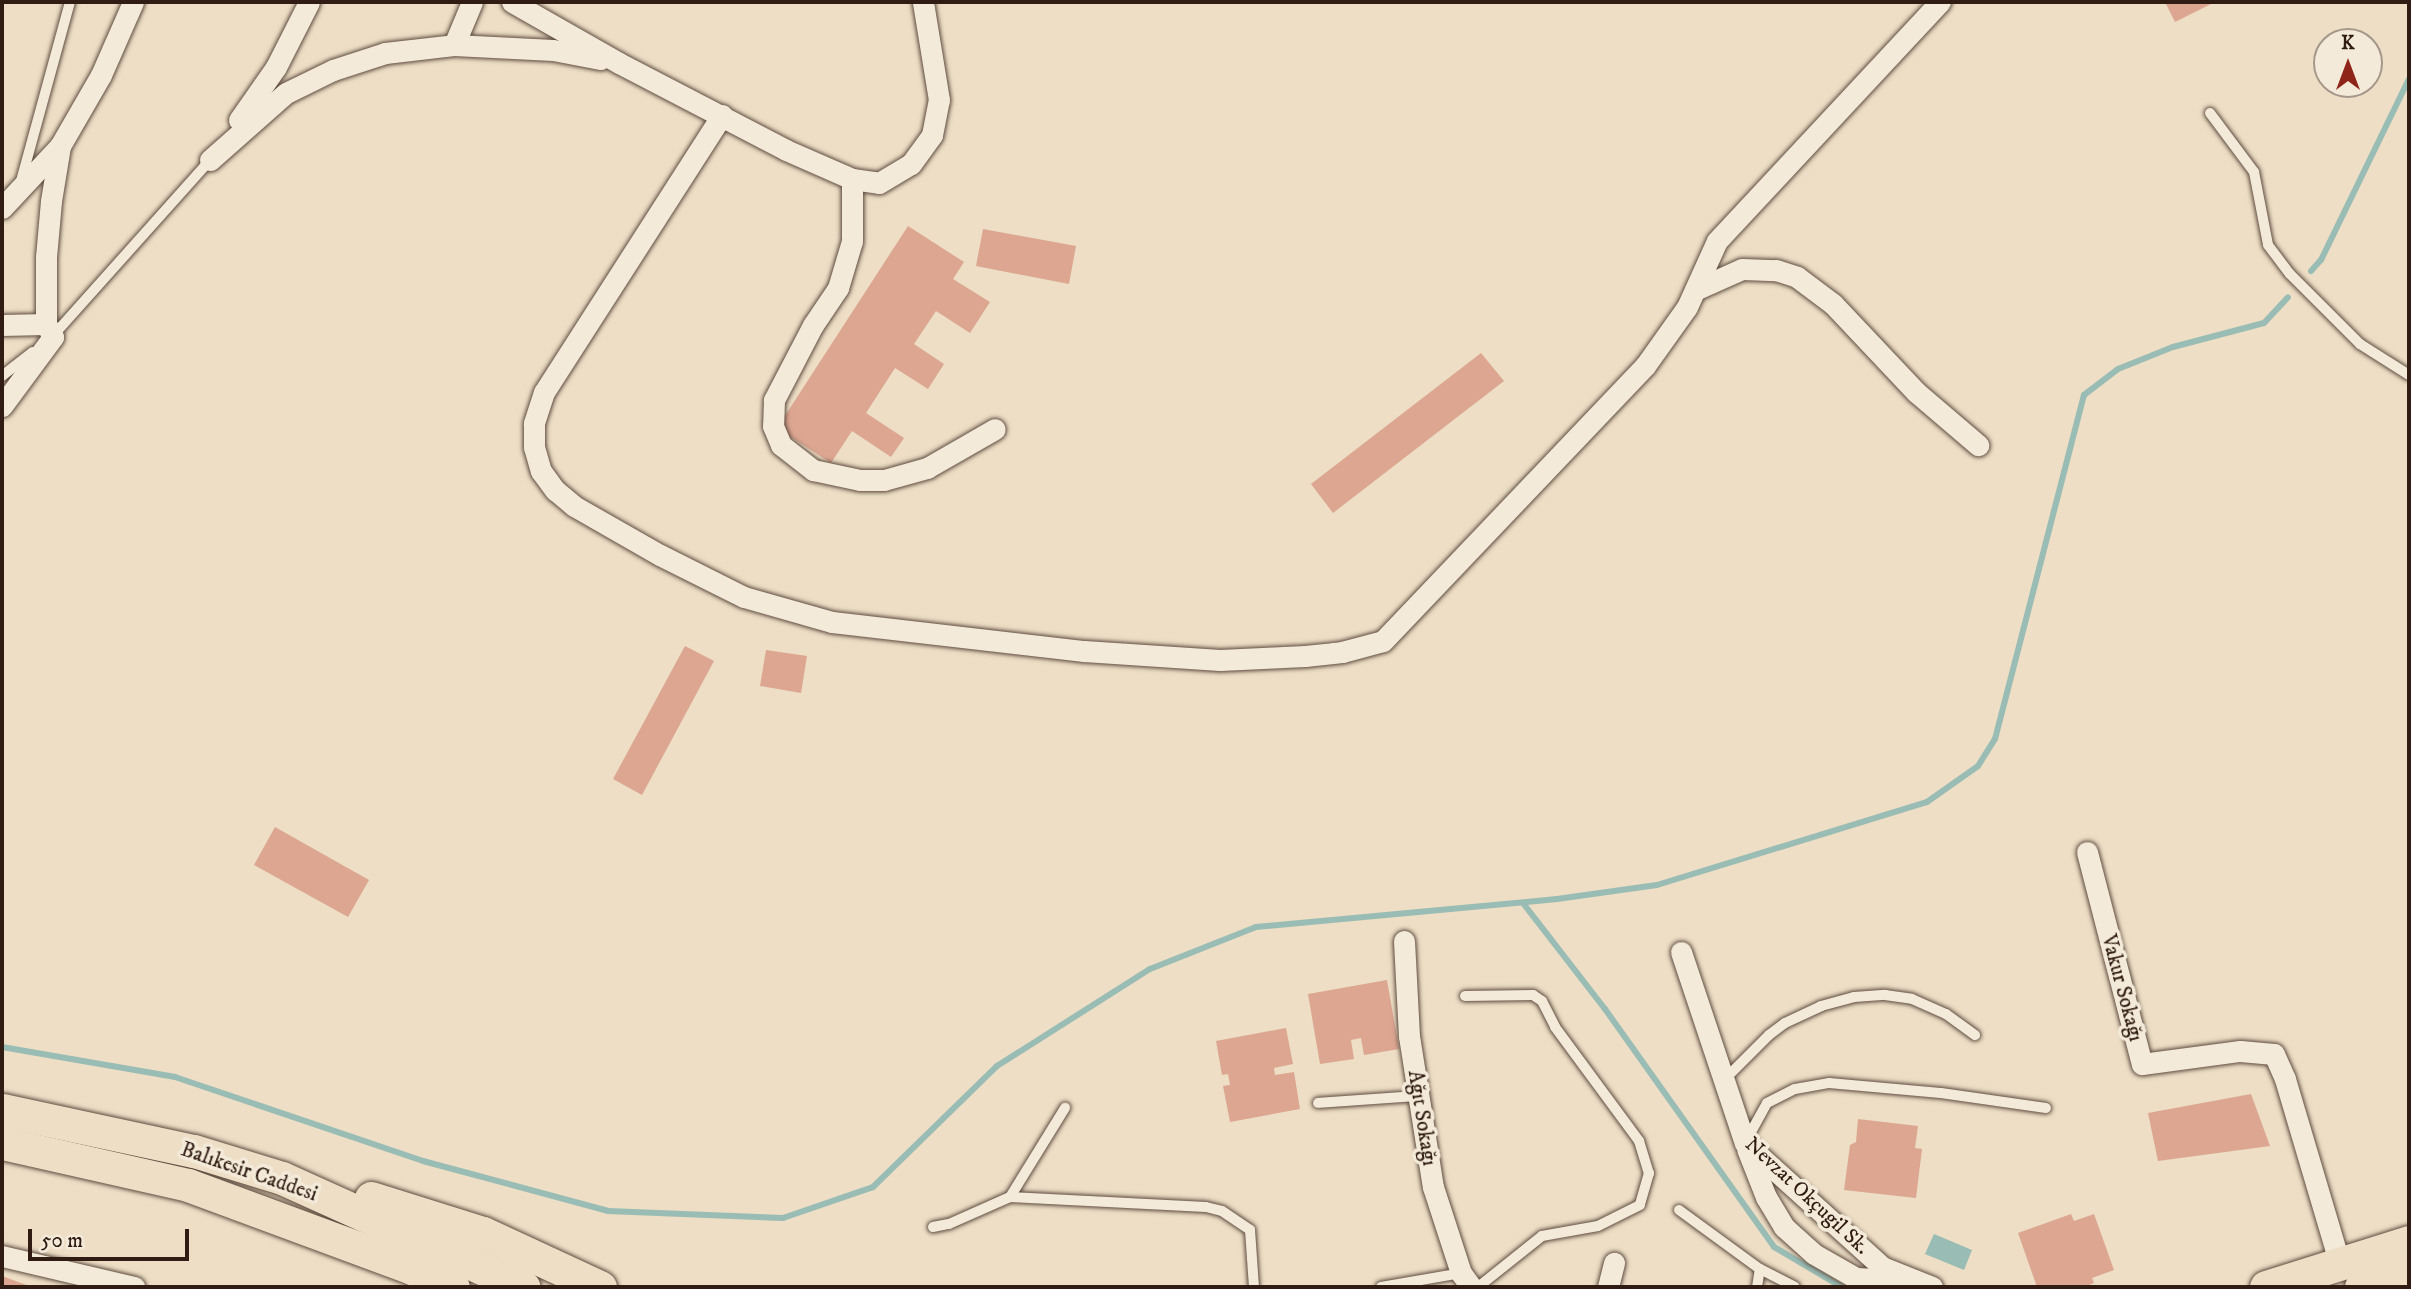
<!DOCTYPE html>
<html>
<head>
<meta charset="utf-8">
<style>
  body { margin:0 }
  #map { position:relative; width:2411px; height:1289px; overflow:hidden; background:#eddec5; font-family:"IM FELL DW Pica",serif }
  div>[style] { position:absolute }
  [style*='--x'] { left:calc(var(--x)*1px); top:calc(var(--y)*1px); width:calc(var(--w)*1px); rotate:calc(var(--a)*1deg) }
  .water>* { inset:0; background:#99bcb4 }
  .stream>* { height:6px; margin:-3px; padding:0 3px; transform-origin:3px; border-radius:3px; background:#99bcb4 }
  .building>* { inset:0; background:#dca691 }
  .roads { filter:drop-shadow(0 0 2px #5f4c40) drop-shadow(0 0 2px #5f4c40) }
  .service>* { height:10px; margin:-5px; padding:0 5px; transform-origin:5px; border-radius:5px; background:#f3ead9 }
  .minor>* { height:21px; margin:-10.5px; padding:0 10.5px; transform-origin:10.5px; border-radius:10.5px; background:#f3ead9 }
  .primary>* { height:33px; margin:-16.5px; padding:0 16.5px; transform-origin:16.5px; border-radius:16.5px; background:#eddec5 }
  span { translate:-50% -50%; white-space:nowrap; text-align:center; line-height:1.15; -webkit-text-stroke:7px #f3ead9; paint-order:stroke }
  .street-label { font-size:21px; color:#301c13 }
  .frame { position:absolute; inset:0; border:4px solid #301c13; pointer-events:none }
  .north { position:absolute; left:2313px; top:28px; width:70px; height:70px; box-sizing:border-box; background:#f3ead9; border:2px solid #a5988a; border-radius:50%; rotate:0deg; font-size:19px; font-weight:700; line-height:28px; text-align:center; color:#301c13 }
  .north::after { content:''; display:block; margin:auto; width:24px; height:32px; background:#8f2418; clip-path:polygon(50% 0,100% 100%,50% 72%,0 100%) }
  .scale { position:absolute; left:28px; top:1229px; width:161px; height:32px; box-sizing:border-box; border:4px solid #301c13; border-top:0; padding-left:9px; font-size:21px; line-height:24px; white-space:nowrap; color:#301c13; -webkit-text-stroke:5px #f3ead9; paint-order:stroke }
</style>
</head>
<body>
<div id="map">
  <div class="water">
    <div style="clip-path:polygon(1934px 1234px,1972px 1250px,1964px 1270px,1925px 1254px)"></div>
  </div>
  <div class="stream">
    <div style="--x:2311;--y:271;--w:15;--a:-48"></div>
    <div style="--x:2321;--y:260;--w:201;--a:-64.1"></div>
    <div style="--x:1523;--y:903;--w:134;--a:52.3"></div>
    <div style="--x:1605;--y:1009;--w:292;--a:54.6"></div>
    <div style="--x:1774;--y:1247;--w:79;--a:30.5"></div>
    <div style="--x:2;--y:1047;--w:176;--a:9.8"></div>
    <div style="--x:175;--y:1077;--w:262;--a:18.7"></div>
    <div style="--x:423;--y:1161;--w:192;--a:15.1"></div>
    <div style="--x:608;--y:1211;--w:175;--a:2.3"></div>
    <div style="--x:783;--y:1218;--w:95;--a:-19"></div>
    <div style="--x:873;--y:1187;--w:173;--a:-44.3"></div>
    <div style="--x:997;--y:1066;--w:181;--a:-32.4"></div>
    <div style="--x:1150;--y:969;--w:114;--a:-21.6"></div>
    <div style="--x:1256;--y:927;--w:302;--a:-5.3"></div>
    <div style="--x:1557;--y:899;--w:101;--a:-8"></div>
    <div style="--x:1657;--y:885;--w:282;--a:-17.1"></div>
    <div style="--x:1927;--y:802;--w:62;--a:-35.2"></div>
    <div style="--x:1978;--y:766;--w:32;--a:-58"></div>
    <div style="--x:1995;--y:739;--w:355;--a:-75.5"></div>
    <div style="--x:2084;--y:395;--w:43;--a:-37.4"></div>
    <div style="--x:2118;--y:369;--w:59;--a:-21.8"></div>
    <div style="--x:2173;--y:347;--w:94;--a:-14.8"></div>
    <div style="--x:2264;--y:323;--w:35;--a:-47"></div>
  </div>
  <div class="building">
    <div style="clip-path:polygon(2165px 2px,2215px 2px,2175px 22px)"></div>
    <div style="clip-path:polygon(908px 226px,964px 262px,953px 279px,990px 302px,970px 333px,936px 311px,914px 344px,944px 364px,928px 389px,895px 368px,866px 413px,904px 438px,891px 457px,852px 431px,831px 463px,777px 428px)"></div>
    <div style="clip-path:polygon(983px 229px,1076px 246px,1069px 284px,976px 266px)"></div>
    <div style="clip-path:polygon(1481px 353px,1504px 381px,1333px 513px,1311px 484px)"></div>
    <div style="clip-path:polygon(685px 646px,714px 661px,642px 795px,613px 779px)"></div>
    <div style="clip-path:polygon(766px 650px,807px 656px,801px 693px,760px 686px)"></div>
    <div style="clip-path:polygon(275px 827px,369px 880px,348px 917px,254px 865px)"></div>
    <div style="clip-path:polygon(1387px 980px,1399px 1049px,1364px 1055px,1361px 1038px,1351px 1040px,1354px 1059px,1320px 1064px,1308px 994px)"></div>
    <div style="clip-path:polygon(1286px 1028px,1293px 1064px,1274px 1068px,1275px 1075px,1294px 1072px,1300px 1109px,1230px 1122px,1223px 1086px,1230px 1085px,1228px 1074px,1222px 1075px,1216px 1041px)"></div>
    <div style="clip-path:polygon(2251px 1094px,2270px 1146px,2158px 1161px,2148px 1113px)"></div>
    <div style="clip-path:polygon(1858px 1119px,1918px 1126px,1915px 1148px,1922px 1149px,1916px 1198px,1844px 1190px,1850px 1145px,1856px 1142px)"></div>
    <div style="clip-path:polygon(2071px 1214px,2074px 1221px,2094px 1214px,2114px 1270px,2092px 1278px,2094px 1283px,2084px 1287px,2037px 1287px,2018px 1233px)"></div>
    <div style="clip-path:polygon(2px 1276px,32px 1287px,2px 1287px)"></div>
  </div>
  <div class="roads">
    <div class="service">
      <div style="--x:2210;--y:113;--w:74;--a:53.3"></div>
      <div style="--x:2254;--y:172;--w:74;--a:79.1"></div>
      <div style="--x:2268;--y:245;--w:36;--a:53"></div>
      <div style="--x:2290;--y:274;--w:99;--a:45"></div>
      <div style="--x:2360;--y:344;--w:58;--a:32.3"></div>
      <div style="--x:21;--y:181;--w:186;--a:-74.7"></div>
      <div style="--x:51;--y:338;--w:239;--a:-48.2"></div>
      <div style="--x:2;--y:376;--w:39;--a:-38"></div>
      <div style="--x:1465;--y:996;--w:68;--a:-0.8"></div>
      <div style="--x:1533;--y:995;--w:11;--a:34"></div>
      <div style="--x:1542;--y:1001;--w:29;--a:63"></div>
      <div style="--x:1555;--y:1027;--w:142;--a:53.6"></div>
      <div style="--x:1639;--y:1141;--w:34;--a:73"></div>
      <div style="--x:1649;--y:1173;--w:33;--a:106"></div>
      <div style="--x:1640;--y:1205;--w:47;--a:153.4"></div>
      <div style="--x:1598;--y:1226;--w:57;--a:169.9"></div>
      <div style="--x:1542;--y:1236;--w:82;--a:141.4"></div>
      <div style="--x:1724;--y:1080;--w:64;--a:-45"></div>
      <div style="--x:1769;--y:1035;--w:20;--a:-37"></div>
      <div style="--x:1785;--y:1023;--w:40;--a:-25"></div>
      <div style="--x:1821;--y:1006;--w:34;--a:-15"></div>
      <div style="--x:1854;--y:997;--w:31;--a:-4"></div>
      <div style="--x:1885;--y:995;--w:27;--a:8"></div>
      <div style="--x:1912;--y:999;--w:37;--a:24"></div>
      <div style="--x:1946;--y:1014;--w:36;--a:36"></div>
      <div style="--x:1318;--y:1103;--w:101;--a:-4"></div>
      <div style="--x:1746;--y:1141;--w:43;--a:-61.1"></div>
      <div style="--x:1767;--y:1103;--w:31;--a:-27"></div>
      <div style="--x:1795;--y:1089;--w:35;--a:-10"></div>
      <div style="--x:1829;--y:1083;--w:112;--a:5.1"></div>
      <div style="--x:1941;--y:1093;--w:106;--a:8.1"></div>
      <div style="--x:1010;--y:1197;--w:196;--a:2.9"></div>
      <div style="--x:1206;--y:1207;--w:16;--a:14"></div>
      <div style="--x:1222;--y:1211;--w:34;--a:34"></div>
      <div style="--x:1250;--y:1230;--w:57;--a:86"></div>
      <div style="--x:1679;--y:1210;--w:100;--a:36.1"></div>
      <div style="--x:1760;--y:1269;--w:39;--a:27"></div>
      <div style="--x:933;--y:1227;--w:16;--a:-11"></div>
      <div style="--x:949;--y:1224;--w:67;--a:-23.9"></div>
      <div style="--x:1010;--y:1197;--w:105;--a:-58.3"></div>
      <div style="--x:1381;--y:1287;--w:81;--a:-9.9"></div>
      <div style="--x:1757;--y:1287;--w:18;--a:-81"></div>
    </div>
    <div class="minor">
      <div style="--x:512;--y:2;--w:123;--a:29.7"></div>
      <div style="--x:619;--y:63;--w:188;--a:27.5"></div>
      <div style="--x:786;--y:150;--w:72;--a:23.7"></div>
      <div style="--x:852;--y:179;--w:27;--a:8"></div>
      <div style="--x:879;--y:183;--w:37;--a:-31"></div>
      <div style="--x:911;--y:164;--w:36;--a:-54"></div>
      <div style="--x:932;--y:135;--w:36;--a:-79"></div>
      <div style="--x:939;--y:100;--w:99;--a:-99.3"></div>
      <div style="--x:454;--y:45;--w:47;--a:-67.3"></div>
      <div style="--x:722;--y:115;--w:329;--a:122.7"></div>
      <div style="--x:544;--y:392;--w:33;--a:108"></div>
      <div style="--x:534;--y:423;--w:24;--a:90"></div>
      <div style="--x:534;--y:447;--w:25;--a:74"></div>
      <div style="--x:541;--y:471;--w:24;--a:54"></div>
      <div style="--x:555;--y:490;--w:25;--a:40"></div>
      <div style="--x:574;--y:506;--w:99;--a:29.7"></div>
      <div style="--x:660;--y:555;--w:94;--a:26.6"></div>
      <div style="--x:744;--y:597;--w:91;--a:15.9"></div>
      <div style="--x:832;--y:622;--w:254;--a:6.6"></div>
      <div style="--x:1084;--y:651;--w:136;--a:3.8"></div>
      <div style="--x:1220;--y:660;--w:85;--a:-2.7"></div>
      <div style="--x:1305;--y:656;--w:37;--a:-6"></div>
      <div style="--x:1342;--y:652;--w:42;--a:-15"></div>
      <div style="--x:1383;--y:641;--w:380;--a:-46.4"></div>
      <div style="--x:1645;--y:366;--w:72;--a:-54.6"></div>
      <div style="--x:1687;--y:307;--w:72;--a:-65.6"></div>
      <div style="--x:1717;--y:241;--w:327;--a:-47"></div>
      <div style="--x:239;--y:120;--w:65;--a:-55.1"></div>
      <div style="--x:276;--y:67;--w:73;--a:-63.1"></div>
      <div style="--x:210;--y:160;--w:101;--a:-41.4"></div>
      <div style="--x:286;--y:93;--w:52;--a:-26.1"></div>
      <div style="--x:333;--y:70;--w:55;--a:-18.1"></div>
      <div style="--x:385;--y:53;--w:69;--a:-6.6"></div>
      <div style="--x:454;--y:45;--w:99;--a:2.9"></div>
      <div style="--x:553;--y:50;--w:48;--a:10.8"></div>
      <div style="--x:852;--y:179;--w:62;--a:90"></div>
      <div style="--x:852;--y:241;--w:49;--a:106.6"></div>
      <div style="--x:838;--y:288;--w:45;--a:124"></div>
      <div style="--x:813;--y:325;--w:85;--a:117.5"></div>
      <div style="--x:774;--y:400;--w:26;--a:92"></div>
      <div style="--x:773;--y:426;--w:21;--a:67"></div>
      <div style="--x:781;--y:445;--w:41;--a:38"></div>
      <div style="--x:813;--y:470;--w:48;--a:12"></div>
      <div style="--x:860;--y:480;--w:24;--a:0"></div>
      <div style="--x:884;--y:480;--w:45;--a:-15.6"></div>
      <div style="--x:927;--y:468;--w:78;--a:-29.8"></div>
      <div style="--x:2;--y:208;--w:85;--a:-46.9"></div>
      <div style="--x:60;--y:146;--w:82;--a:-60"></div>
      <div style="--x:101;--y:75;--w:80;--a:-66.3"></div>
      <div style="--x:1695;--y:290;--w:51;--a:-24.1"></div>
      <div style="--x:1742;--y:269;--w:34;--a:2"></div>
      <div style="--x:1776;--y:270;--w:22;--a:18"></div>
      <div style="--x:1797;--y:277;--w:45;--a:36.9"></div>
      <div style="--x:1833;--y:304;--w:121;--a:46.7"></div>
      <div style="--x:1916;--y:392;--w:82;--a:40.5"></div>
      <div style="--x:2;--y:325;--w:44;--a:-1.3"></div>
      <div style="--x:2;--y:406;--w:86;--a:-53.5"></div>
      <div style="--x:53;--y:337;--w:15;--a:-118"></div>
      <div style="--x:46;--y:324;--w:67;--a:-90"></div>
      <div style="--x:46;--y:257;--w:56;--a:-84.9"></div>
      <div style="--x:51;--y:201;--w:56;--a:-80.7"></div>
      <div style="--x:2087;--y:852;--w:219;--a:75.5"></div>
      <div style="--x:2142;--y:1064;--w:99;--a:-7.6"></div>
      <div style="--x:2240;--y:1051;--w:34;--a:5"></div>
      <div style="--x:2274;--y:1054;--w:27;--a:66"></div>
      <div style="--x:2285;--y:1079;--w:194;--a:73.5"></div>
      <div style="--x:1404;--y:941;--w:95;--a:87"></div>
      <div style="--x:1409;--y:1036;--w:153;--a:81"></div>
      <div style="--x:1433;--y:1187;--w:90;--a:72"></div>
      <div style="--x:1461;--y:1273;--w:17;--a:54"></div>
      <div style="--x:1681;--y:952;--w:201;--a:71.5"></div>
      <div style="--x:1745;--y:1143;--w:185;--a:42.1"></div>
      <div style="--x:1882;--y:1267;--w:54;--a:21.8"></div>
      <div style="--x:1747;--y:1149;--w:52;--a:68.4"></div>
      <div style="--x:1766;--y:1197;--w:35;--a:59"></div>
      <div style="--x:1784;--y:1227;--w:40;--a:42"></div>
      <div style="--x:1814;--y:1254;--w:48;--a:29.7"></div>
      <div style="--x:1856;--y:1278;--w:20;--a:3"></div>
      <div style="--x:1876;--y:1279;--w:18;--a:-22"></div>
      <div style="--x:1893;--y:1272;--w:15;--a:98"></div>
      <div style="--x:2;--y:1256;--w:136;--a:13.2"></div>
      <div style="--x:1608;--y:1287;--w:25;--a:-76"></div>
    </div>
    <div class="primary">
      <div style="--x:2;--y:1110;--w:196;--a:12.1"></div>
      <div style="--x:194;--y:1151;--w:92;--a:17.1"></div>
      <div style="--x:282;--y:1178;--w:265;--a:24.3"></div>
      <div style="--x:2;--y:1143;--w:191;--a:12.7"></div>
      <div style="--x:188;--y:1185;--w:239;--a:20.3"></div>
      <div style="--x:412;--y:1268;--w:45;--a:24.9"></div>
      <div style="--x:371;--y:1198;--w:117;--a:17.4"></div>
      <div style="--x:483;--y:1233;--w:129;--a:24.8"></div>
      <div style="--x:2266;--y:1287;--w:150;--a:-17.5"></div>
      <div style="--x:2361;--y:1287;--w:51;--a:-18.4"></div>
    </div>
  </div>
  <div class="street-label">
    <span style="left:2122px;top:988px;rotate:75deg">Vakur Sokağı</span>
    <span style="left:1422px;top:1118px;rotate:81deg">Ağıt Sokağı</span>
    <span style="left:249px;top:1172px;rotate:19deg">Balıkesir Caddesi</span>
    <span style="left:1807px;top:1196px;rotate:43deg">Nevzat Okçugil Sk.</span>
  </div>
  <div class="frame"></div>
  <div class="north">K</div>
  <div class="scale">50 m</div>
</div>
</body>
</html>
